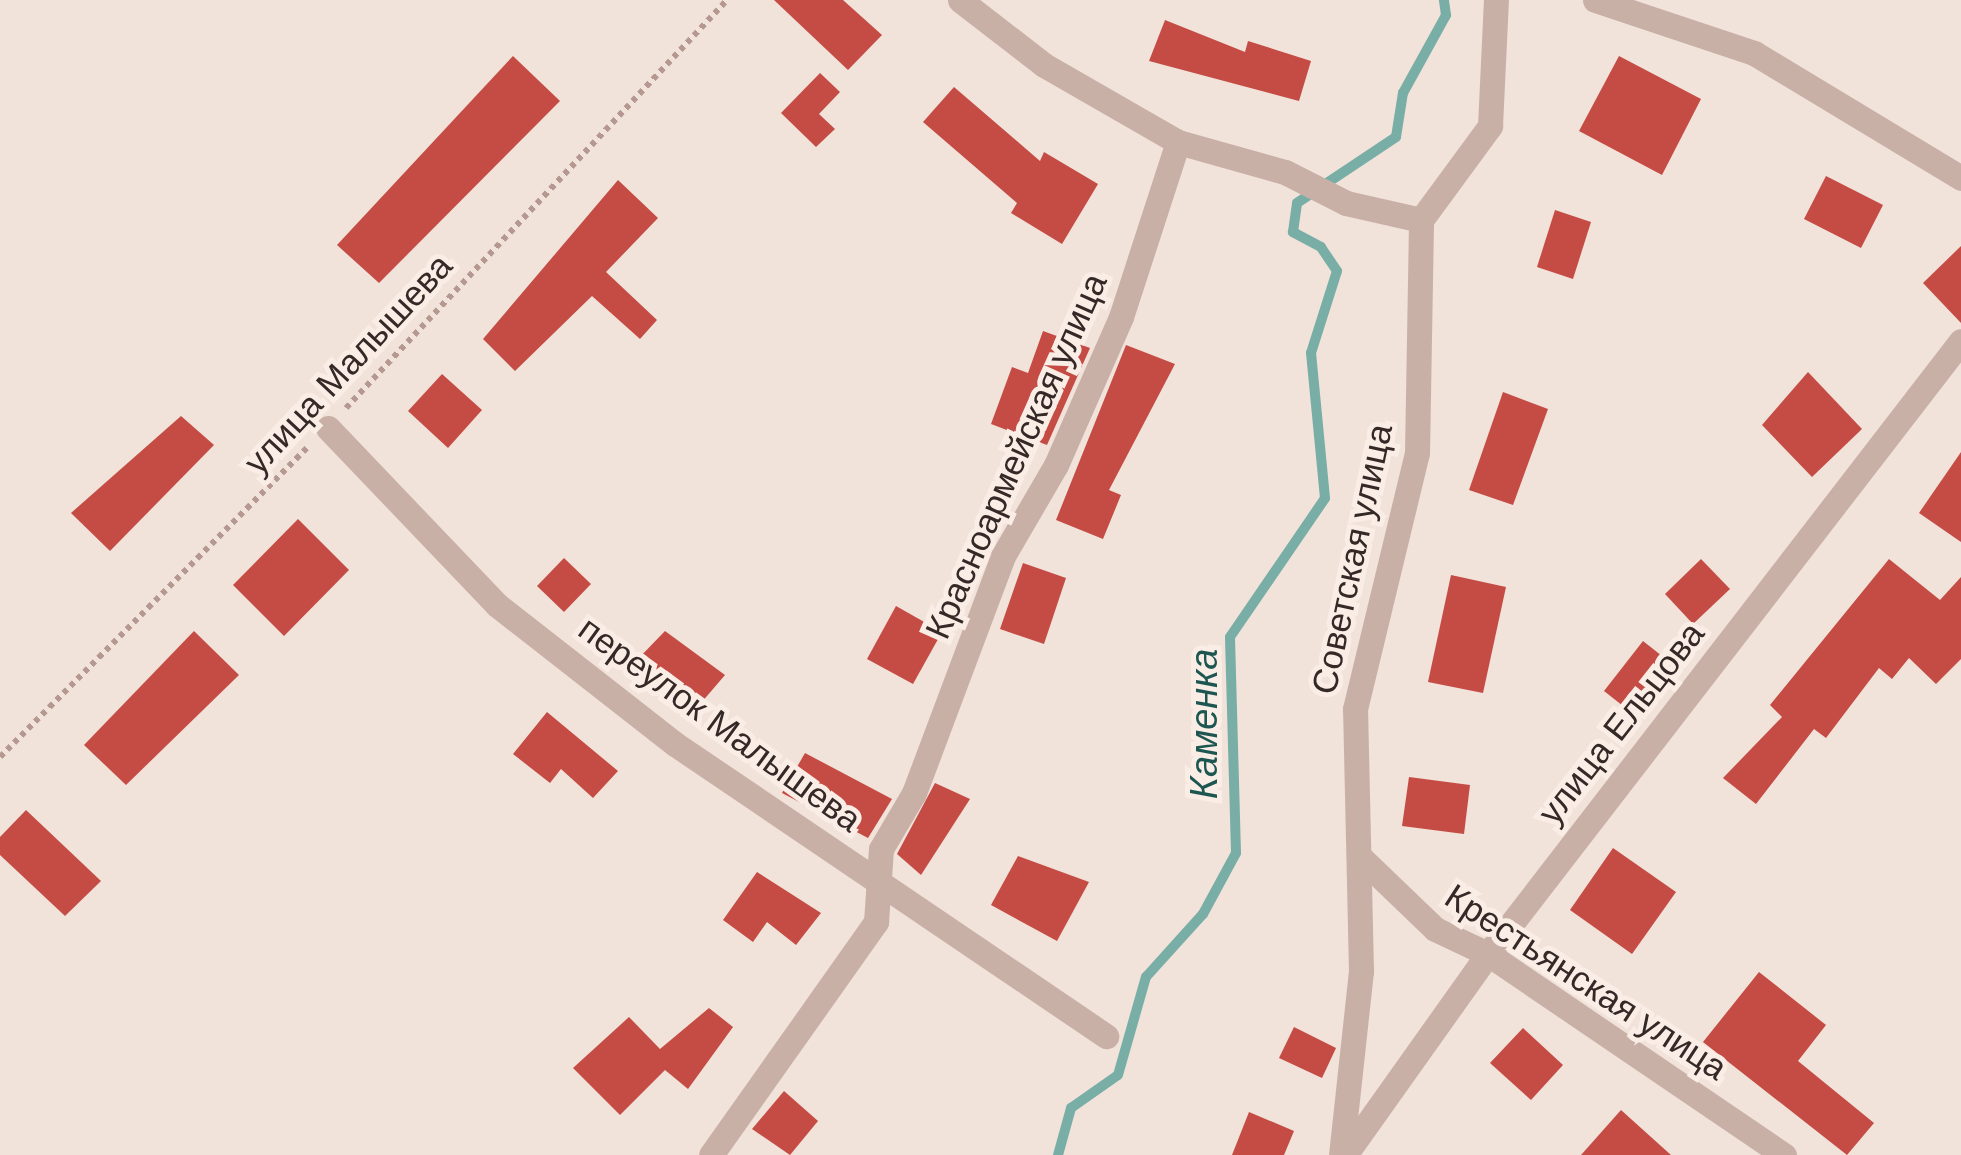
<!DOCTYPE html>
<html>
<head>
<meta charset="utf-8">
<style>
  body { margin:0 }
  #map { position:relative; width:1961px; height:1155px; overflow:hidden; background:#f1e2da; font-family:Arial,sans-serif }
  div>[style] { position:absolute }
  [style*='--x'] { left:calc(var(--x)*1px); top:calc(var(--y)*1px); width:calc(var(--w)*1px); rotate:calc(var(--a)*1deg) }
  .stream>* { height:10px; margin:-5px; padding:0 5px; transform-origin:5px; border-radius:5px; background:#79aea7 }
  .building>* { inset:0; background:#c54c44 }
  .path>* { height:6px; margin-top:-3px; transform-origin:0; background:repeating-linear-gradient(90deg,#b59990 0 5px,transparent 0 10px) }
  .minor>* { height:25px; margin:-12.5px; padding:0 12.5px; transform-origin:12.5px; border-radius:12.5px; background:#c9b0a6 }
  span { translate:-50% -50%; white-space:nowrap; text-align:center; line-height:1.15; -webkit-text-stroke:10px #f9ede6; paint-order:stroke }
  .street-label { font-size:35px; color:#352927 }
  .water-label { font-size:38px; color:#1d5650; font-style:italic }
</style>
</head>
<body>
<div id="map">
  <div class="stream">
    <div style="--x:1058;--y:1155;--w:49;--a:-74.5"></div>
    <div style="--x:1071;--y:1108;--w:57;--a:-35.1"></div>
    <div style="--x:1118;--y:1075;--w:102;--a:-74.1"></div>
    <div style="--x:1146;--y:977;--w:85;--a:-47.9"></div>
    <div style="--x:1203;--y:914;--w:69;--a:-61.6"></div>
    <div style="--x:1236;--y:853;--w:216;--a:-91.6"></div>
    <div style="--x:1230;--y:637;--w:168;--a:-55.6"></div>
    <div style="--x:1325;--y:498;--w:146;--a:-95.5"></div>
    <div style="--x:1311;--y:353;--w:86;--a:-72.4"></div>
    <div style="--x:1337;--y:271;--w:29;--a:-124"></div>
    <div style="--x:1321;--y:247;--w:32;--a:-152"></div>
    <div style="--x:1293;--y:232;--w:29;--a:-82"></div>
    <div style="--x:1297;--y:203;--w:119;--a:-33.7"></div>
    <div style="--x:1396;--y:137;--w:45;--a:-81"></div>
    <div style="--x:1403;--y:93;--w:89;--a:-61.1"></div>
    <div style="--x:1446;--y:15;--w:15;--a:-98"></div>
  </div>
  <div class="building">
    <div style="clip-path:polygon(774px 0,843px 0,882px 35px,848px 70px)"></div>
    <div style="clip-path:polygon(1165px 20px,1245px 52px,1248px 41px,1311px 61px,1299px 101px,1149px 61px)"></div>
    <div style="clip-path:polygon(513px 56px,560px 101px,379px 283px,337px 245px)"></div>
    <div style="clip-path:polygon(1619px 56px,1701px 99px,1662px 175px,1579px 131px)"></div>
    <div style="clip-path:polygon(820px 73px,840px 92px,819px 114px,835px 129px,816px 147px,781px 113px)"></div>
    <div style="clip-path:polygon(954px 87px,1040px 161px,1044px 152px,1098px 184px,1062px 244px,1011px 213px,1017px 203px,923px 122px)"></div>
    <div style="clip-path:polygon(1826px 176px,1883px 205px,1861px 248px,1804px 219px)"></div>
    <div style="clip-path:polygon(618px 180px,658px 218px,606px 272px,657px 320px,640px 339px,592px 296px,515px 371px,483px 339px)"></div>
    <div style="clip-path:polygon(1555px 210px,1591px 222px,1573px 279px,1537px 267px)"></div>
    <div style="clip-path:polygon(1961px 246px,1961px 323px,1923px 283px)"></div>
    <div style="clip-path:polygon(1043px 331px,1090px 348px,1047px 445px,991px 424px,1012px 367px,1028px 373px)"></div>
    <div style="clip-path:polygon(1126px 345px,1175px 364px,1109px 490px,1121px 495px,1103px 539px,1056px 520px)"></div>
    <div style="clip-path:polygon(1808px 372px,1862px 429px,1812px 477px,1762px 425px)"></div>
    <div style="clip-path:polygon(442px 374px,482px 410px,448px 448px,408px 411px)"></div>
    <div style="clip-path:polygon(1503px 392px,1548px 409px,1513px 505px,1469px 490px)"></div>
    <div style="clip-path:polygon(181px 416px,214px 445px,110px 551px,71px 513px)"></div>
    <div style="clip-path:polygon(1961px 452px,1961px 542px,1919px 513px)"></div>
    <div style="clip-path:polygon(298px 519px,349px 570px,284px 636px,233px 585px)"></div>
    <div style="clip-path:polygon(564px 558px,591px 584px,564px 612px,537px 586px)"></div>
    <div style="clip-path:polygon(1701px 559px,1730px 589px,1693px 624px,1665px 594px)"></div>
    <div style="clip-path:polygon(1889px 559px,1940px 600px,1961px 577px,1961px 659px,1936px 684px,1909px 658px,1892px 679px,1879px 668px,1826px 738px,1814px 729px,1756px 804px,1723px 778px,1782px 717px,1770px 705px)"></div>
    <div style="clip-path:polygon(1023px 563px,1066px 578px,1044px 644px,1000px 629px)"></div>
    <div style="clip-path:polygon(1451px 575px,1506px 587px,1483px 693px,1428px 682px)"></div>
    <div style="clip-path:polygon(896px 606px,942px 632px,913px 684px,867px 659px)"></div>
    <div style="clip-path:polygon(194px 631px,239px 675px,126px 785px,84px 745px)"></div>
    <div style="clip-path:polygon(665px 631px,725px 675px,695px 710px,636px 661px)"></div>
    <div style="clip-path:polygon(1643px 641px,1676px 667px,1637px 717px,1604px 691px)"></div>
    <div style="clip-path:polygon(547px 712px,618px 771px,593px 798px,561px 769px,550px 783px,513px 754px)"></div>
    <div style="clip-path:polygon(805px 753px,892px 799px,868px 838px,782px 793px)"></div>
    <div style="clip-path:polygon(1409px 777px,1470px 785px,1464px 834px,1402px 826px)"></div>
    <div style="clip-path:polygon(935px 783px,970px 799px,921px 875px,897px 854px)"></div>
    <div style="clip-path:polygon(26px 810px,101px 881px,65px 916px,0 855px,0 837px)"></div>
    <div style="clip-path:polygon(1613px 848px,1676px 892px,1632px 954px,1570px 910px)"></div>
    <div style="clip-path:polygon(1018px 856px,1089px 882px,1057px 941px,991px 905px)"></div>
    <div style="clip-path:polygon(757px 872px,821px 913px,796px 945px,767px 922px,753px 942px,723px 920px)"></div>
    <div style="clip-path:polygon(1759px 972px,1826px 1025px,1798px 1061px,1874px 1123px,1847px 1155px,1703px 1042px)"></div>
    <div style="clip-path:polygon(709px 1008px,733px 1027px,688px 1089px,665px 1070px,620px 1115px,573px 1068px,629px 1017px,660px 1049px)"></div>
    <div style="clip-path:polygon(1294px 1027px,1336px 1048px,1322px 1078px,1279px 1058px)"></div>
    <div style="clip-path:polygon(1523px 1028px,1563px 1065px,1531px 1100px,1490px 1063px)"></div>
    <div style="clip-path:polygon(784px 1091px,818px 1121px,790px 1155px,752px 1129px)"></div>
    <div style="clip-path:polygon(1621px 1110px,1671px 1155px,1581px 1155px)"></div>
    <div style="clip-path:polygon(1249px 1112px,1294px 1131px,1284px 1155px,1232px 1155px)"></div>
  </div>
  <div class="path">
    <div style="--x:346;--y:408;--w:558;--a:-46.96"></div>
    <div style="--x:0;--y:757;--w:438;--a:-45.2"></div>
  </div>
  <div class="minor">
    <div style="--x:960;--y:0;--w:106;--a:37.7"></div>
    <div style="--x:1044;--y:65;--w:155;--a:29.9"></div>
    <div style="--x:1178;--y:142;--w:111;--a:15.7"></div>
    <div style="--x:1285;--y:172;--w:68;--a:26.9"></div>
    <div style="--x:1346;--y:203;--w:77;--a:12.8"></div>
    <div style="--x:1595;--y:0;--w:168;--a:18.4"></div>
    <div style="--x:1754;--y:53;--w:242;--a:31.1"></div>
    <div style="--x:328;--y:428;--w:245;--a:46.3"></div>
    <div style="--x:497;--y:605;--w:226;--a:38"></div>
    <div style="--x:675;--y:744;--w:521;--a:34.12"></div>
    <div style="--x:1359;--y:856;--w:105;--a:43.8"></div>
    <div style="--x:1435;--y:929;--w:59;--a:25.3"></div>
    <div style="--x:1488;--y:954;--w:358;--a:34.2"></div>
    <div style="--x:711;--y:1155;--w:286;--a:-54.7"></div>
    <div style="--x:876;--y:922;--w:73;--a:-86.1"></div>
    <div style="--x:881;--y:849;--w:65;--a:-59.5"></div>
    <div style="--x:914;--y:793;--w:253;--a:-69.4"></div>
    <div style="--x:1003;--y:556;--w:105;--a:-59.8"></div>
    <div style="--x:1056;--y:465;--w:162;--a:-66.3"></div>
    <div style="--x:1121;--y:317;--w:184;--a:-72"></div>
    <div style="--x:1341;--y:1155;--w:185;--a:-83.8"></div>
    <div style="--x:1361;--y:971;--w:262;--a:-91.3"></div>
    <div style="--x:1355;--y:709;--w:263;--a:-76.4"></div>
    <div style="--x:1417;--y:453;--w:233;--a:-89"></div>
    <div style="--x:1421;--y:220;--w:117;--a:-53.7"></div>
    <div style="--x:1490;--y:126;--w:126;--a:-87.3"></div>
    <div style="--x:1345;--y:1155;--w:247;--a:-54.6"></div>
    <div style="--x:1488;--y:954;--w:774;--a:-52.35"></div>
  </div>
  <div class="street-label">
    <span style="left:348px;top:364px;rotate:-47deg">улица Малышева</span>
    <span style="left:1016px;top:456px;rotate:-66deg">Красноармейская улица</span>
    <span style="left:1352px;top:559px;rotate:-78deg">Советская улица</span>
    <span style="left:1621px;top:723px;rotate:-52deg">улица Ельцова</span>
    <span style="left:720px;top:724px;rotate:36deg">переулок Малышева</span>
    <span style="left:1586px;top:982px;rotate:33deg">Крестьянская улица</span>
  </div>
  <div class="water-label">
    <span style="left:1205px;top:724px;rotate:-90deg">Каменка</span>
  </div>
</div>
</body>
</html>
